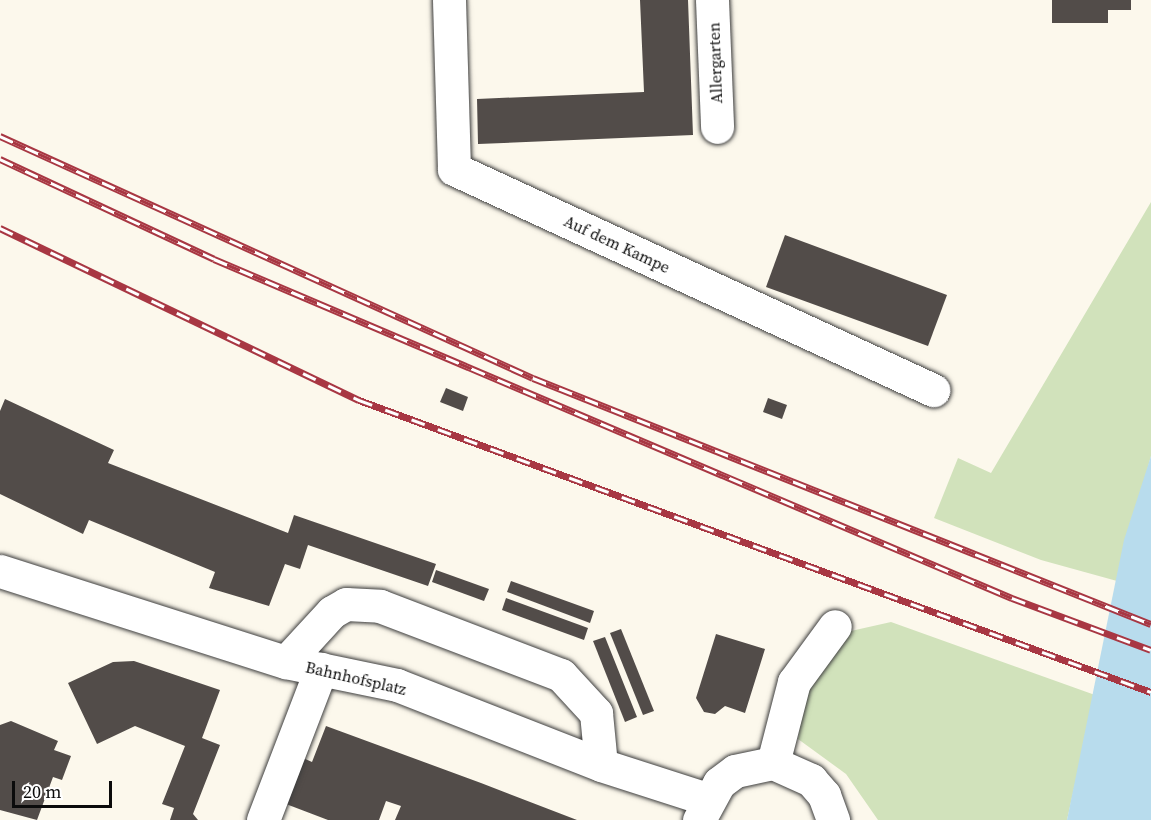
<!DOCTYPE html>
<html>
<head>
<meta charset="utf-8">
<style>
  body { margin:0 }
  #map { position:relative; width:1151px; height:820px; overflow:hidden; background:#fcf8ec; font-family:"Source Serif 4",serif }
  div>[style] { position:absolute }
  [style*='--x'] { left:calc(var(--x)*1px); top:calc(var(--y)*1px); width:calc(var(--w)*1px); rotate:calc(var(--a)*1deg) }
  .green>* { inset:0; background:#d1e2bb }
  .water>* { inset:0; background:#b8dced }
  .building>* { inset:0; background:#524c49 }
  .roads { filter:drop-shadow(0 0 2px #3e3e3e) drop-shadow(0 0 2px #3e3e3e) }
  .minor>* { height:33px; margin:-16.5px; padding:0 16.5px; transform-origin:16.5px; border-radius:16.5px; background:#fff }
  .rail>* { height:7px; margin-top:-3.5px; transform-origin:0; background:repeating-linear-gradient(90deg,#fff 0 14px,#a83743 0 28px); box-sizing:border-box; border-block:2px solid #a83743 }
  span { translate:-50% -50%; white-space:nowrap; text-align:center; line-height:1.15; -webkit-text-stroke:6px #fff; paint-order:stroke }
  .street-label { font-size:16px; color:#0b0b0b }
  .scale { position:absolute; left:12px; top:781px; width:100px; height:27px; box-sizing:border-box; border:3px solid #0b0b0b; border-top:0; padding-left:8px; font-size:18px; line-height:21px; white-space:nowrap; color:#0b0b0b; -webkit-text-stroke:4px #fff; paint-order:stroke }
</style>
</head>
<body>
<div id="map">
  <div class="green">
    <div style="clip-path:polygon(1151px 202px,1151px 456px,1117px 581px,1041px 560px,934px 518px,958px 458px,991px 473px)"></div>
    <div style="clip-path:polygon(891px 622px,1095px 695px,1067px 820px,878px 820px,846px 774px,798px 739px,806px 688px,842px 633px)"></div>
  </div>
  <div class="water">
    <div style="clip-path:polygon(1151px 456px,1151px 820px,1067px 820px,1124px 540px)"></div>
  </div>
  <div class="building">
    <div style="clip-path:polygon(640px 0,688px 0,693px 135px,478px 144px,477px 99px,644px 92px)"></div>
    <div style="clip-path:polygon(1052px 0,1131px 0,1131px 10px,1108px 10px,1108px 23px,1052px 23px)"></div>
    <div style="clip-path:polygon(785px 235px,947px 295px,928px 346px,766px 287px)"></div>
    <div style="clip-path:polygon(446px 388px,468px 397px,463px 411px,440px 402px)"></div>
    <div style="clip-path:polygon(768px 398px,787px 405px,782px 419px,763px 412px)"></div>
    <div style="clip-path:polygon(5px 399px,114px 450px,108px 463px,288px 533px,294px 515px,436px 564px,428px 586px,308px 545px,300px 569px,285px 564px,269px 606px,209px 588px,215px 572px,89px 520px,83px 534px,0 494px,0 411px)"></div>
    <div style="clip-path:polygon(436px 570px,489px 589px,484px 601px,432px 582px)"></div>
    <div style="clip-path:polygon(511px 581px,594px 611px,590px 623px,507px 592px)"></div>
    <div style="clip-path:polygon(506px 598px,588px 628px,584px 640px,502px 610px)"></div>
    <div style="clip-path:polygon(621px 629px,654px 711px,643px 715px,610px 633px)"></div>
    <div style="clip-path:polygon(716px 634px,765px 649px,745px 713px,725px 706px,715px 714px,704px 712px,696px 698px)"></div>
    <div style="clip-path:polygon(605px 637px,637px 717px,625px 722px,593px 641px)"></div>
    <div style="clip-path:polygon(134px 661px,220px 690px,202px 738px,220px 745px,193px 814px,198px 820px,170px 820px,174px 808px,162px 804px,185px 746px,135px 726px,97px 744px,68px 683px,113px 662px)"></div>
    <div style="clip-path:polygon(11px 721px,58px 741px,54px 750px,71px 756px,62px 780px,53px 777px,37px 820px,0 810px,0 725px)"></div>
    <div style="clip-path:polygon(326px 726px,481px 783px,577px 820px,395px 820px,401px 806px,386px 801px,379px 820px,328px 820px,286px 804px,303px 758px,312px 762px)"></div>
  </div>
  <div class="roads">
    <div class="minor">
      <div style="--x:449;--y:0;--w:169;--a:88.3"></div>
      <div style="--x:454;--y:169;--w:528;--a:24.77"></div>
      <div style="--x:712;--y:0;--w:127;--a:87.7"></div>
      <div style="--x:0;--y:571;--w:300;--a:17.7"></div>
      <div style="--x:286;--y:662;--w:113;--a:11.7"></div>
      <div style="--x:397;--y:685;--w:219;--a:21.4"></div>
      <div style="--x:601;--y:765;--w:111;--a:17.8"></div>
      <div style="--x:286;--y:662;--w:68;--a:-47.4"></div>
      <div style="--x:332;--y:612;--w:16;--a:-30"></div>
      <div style="--x:346;--y:604;--w:34;--a:3"></div>
      <div style="--x:380;--y:606;--w:194;--a:20.9"></div>
      <div style="--x:561;--y:675;--w:52;--a:47.4"></div>
      <div style="--x:596;--y:713;--w:52;--a:84.5"></div>
      <div style="--x:773;--y:763;--w:84;--a:-75.5"></div>
      <div style="--x:794;--y:682;--w:69;--a:-53.8"></div>
      <div style="--x:263;--y:820;--w:162;--a:-69"></div>
      <div style="--x:699;--y:820;--w:42;--a:-61.6"></div>
      <div style="--x:719;--y:783;--w:20;--a:-37"></div>
      <div style="--x:735;--y:771;--w:39;--a:-12"></div>
      <div style="--x:773;--y:763;--w:42;--a:24.1"></div>
      <div style="--x:811;--y:780;--w:20;--a:49"></div>
      <div style="--x:824;--y:795;--w:27;--a:70"></div>
    </div>
  </div>
  <div class="rail">
    <div style="--x:0;--y:136;--w:585;--a:24.42"></div>
    <div style="--x:533;--y:378;--w:665;--a:21.71"></div>
    <div style="--x:0;--y:159;--w:236;--a:25"></div>
    <div style="--x:214;--y:259;--w:867;--a:23.02"></div>
    <div style="--x:1012;--y:598;--w:148;--a:20.5"></div>
    <div style="--x:0;--y:228;--w:398;--a:25.6"></div>
    <div style="--x:359;--y:400;--w:844;--a:20.24"></div>
  </div>
  <div class="street-label">
    <span style="left:715px;top:63px;rotate:-92deg">Allergarten</span>
    <span style="left:617px;top:244px;rotate:25deg">Auf dem Kampe</span>
    <span style="left:356px;top:678px;rotate:13deg">Bahnhofsplatz</span>
  </div>
  <div class="scale">20 m</div>
</div>
</body>
</html>
